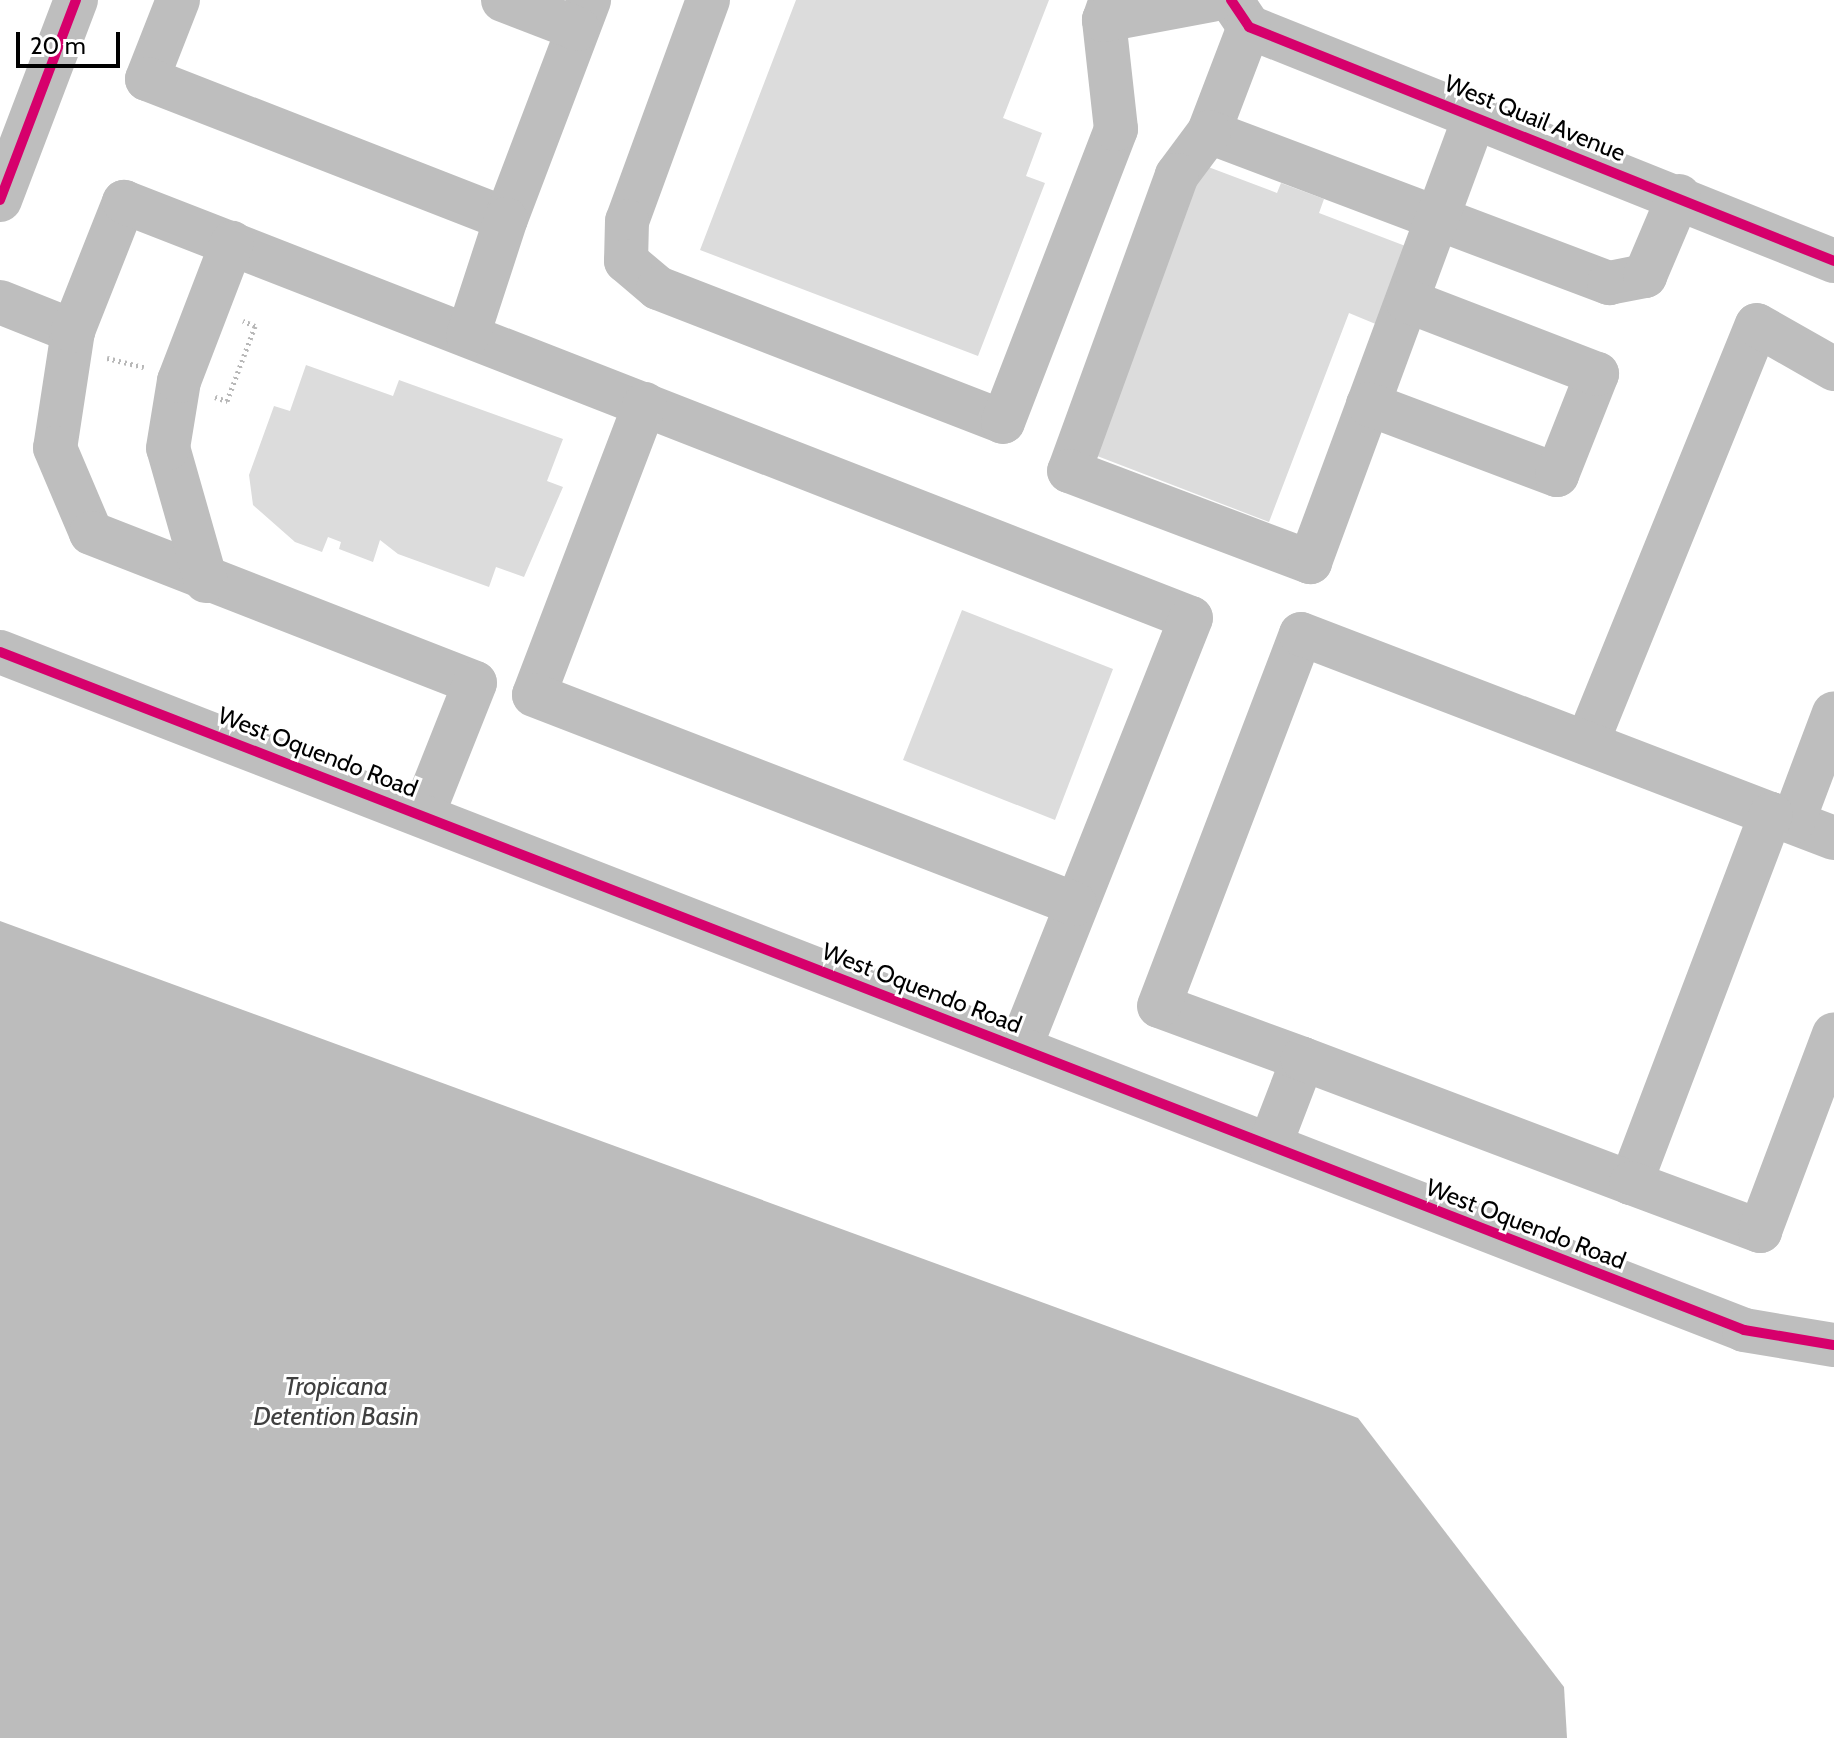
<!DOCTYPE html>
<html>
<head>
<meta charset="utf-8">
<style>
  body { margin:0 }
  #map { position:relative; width:1834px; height:1738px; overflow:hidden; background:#fff; font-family:Cabin,sans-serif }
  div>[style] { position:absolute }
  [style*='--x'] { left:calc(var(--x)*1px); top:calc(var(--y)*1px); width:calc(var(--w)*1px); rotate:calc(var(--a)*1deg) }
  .water>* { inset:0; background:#bcbcbc }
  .building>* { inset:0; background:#dcdcdc }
  .path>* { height:5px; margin-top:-2.5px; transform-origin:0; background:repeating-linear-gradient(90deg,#b8b8b8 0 2px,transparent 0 6px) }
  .minor>* { height:44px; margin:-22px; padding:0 22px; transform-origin:22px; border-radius:22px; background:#bebebe }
  .cycleway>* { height:10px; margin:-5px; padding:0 5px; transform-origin:5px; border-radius:5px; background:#d6006c }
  span { translate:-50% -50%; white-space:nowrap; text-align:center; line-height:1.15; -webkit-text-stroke:6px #fff; paint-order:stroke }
  .street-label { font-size:24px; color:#000 }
  .water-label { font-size:26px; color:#404040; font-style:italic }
  .scale { position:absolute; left:16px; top:32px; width:104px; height:36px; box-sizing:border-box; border:4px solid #000; border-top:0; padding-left:10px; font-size:24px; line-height:28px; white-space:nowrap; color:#000; -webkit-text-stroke:6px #fff; paint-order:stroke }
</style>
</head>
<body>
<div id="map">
  <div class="water">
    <div style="clip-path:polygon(0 921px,1358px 1418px,1564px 1687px,1567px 1738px,0 1738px)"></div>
  </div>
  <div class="building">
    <div style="clip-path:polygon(796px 0,1049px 0,1003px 118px,1042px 133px,1026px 176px,1045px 183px,978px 356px,700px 250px)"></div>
    <div style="clip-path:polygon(1203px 165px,1277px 193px,1281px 183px,1324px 199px,1319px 213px,1408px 247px,1378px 325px,1349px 313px,1269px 522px,1092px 454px)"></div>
    <div style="clip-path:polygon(306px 365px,393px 396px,399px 380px,563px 439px,547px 481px,563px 487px,524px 577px,496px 567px,489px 587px,398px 554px,380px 540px,373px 562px,339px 549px,341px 542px,328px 537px,322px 552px,295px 542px,253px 505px,249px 475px,274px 406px,290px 411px)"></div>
    <div style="clip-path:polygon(962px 610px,1113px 669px,1055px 820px,903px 760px)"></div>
  </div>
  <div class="path">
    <div style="--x:107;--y:358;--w:38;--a:14"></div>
    <div style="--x:215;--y:397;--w:13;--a:18"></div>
    <div style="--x:227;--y:401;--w:80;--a:-69.5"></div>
    <div style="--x:255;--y:326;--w:13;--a:-157"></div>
  </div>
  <div class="minor">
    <div style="--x:178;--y:0;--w:85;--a:111.4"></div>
    <div style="--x:147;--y:79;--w:385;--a:21.3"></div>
    <div style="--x:506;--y:219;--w:234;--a:-69.2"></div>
    <div style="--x:503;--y:0;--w:80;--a:21.1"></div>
    <div style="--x:708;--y:0;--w:235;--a:110.1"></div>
    <div style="--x:627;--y:221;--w:40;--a:91.4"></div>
    <div style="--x:626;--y:261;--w:42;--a:40.2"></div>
    <div style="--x:658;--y:288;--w:370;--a:21.2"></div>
    <div style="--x:1003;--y:422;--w:314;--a:-68.9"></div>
    <div style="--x:1116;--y:129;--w:110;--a:-96.3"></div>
    <div style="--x:1104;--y:20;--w:21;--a:-71"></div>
    <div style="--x:1231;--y:0;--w:32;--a:56"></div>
    <div style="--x:1249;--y:27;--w:630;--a:21.8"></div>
    <div style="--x:1104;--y:20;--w:110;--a:-10.5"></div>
    <div style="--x:1249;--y:27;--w:112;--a:110.9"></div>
    <div style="--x:1209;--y:132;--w:428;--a:20.7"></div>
    <div style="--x:1609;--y:283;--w:37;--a:-11"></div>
    <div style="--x:1645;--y:276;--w:87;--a:-67"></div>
    <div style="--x:1209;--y:132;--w:54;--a:126.7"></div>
    <div style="--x:1177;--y:175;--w:315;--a:110"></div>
    <div style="--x:1069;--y:471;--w:258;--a:20.7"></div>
    <div style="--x:1310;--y:562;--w:476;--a:-69.7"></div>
    <div style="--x:0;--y:200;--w:214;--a:-69.2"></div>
    <div style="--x:0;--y:302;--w:79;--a:21.7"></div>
    <div style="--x:73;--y:331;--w:118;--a:98.7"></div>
    <div style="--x:55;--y:448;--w:92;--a:67"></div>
    <div style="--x:91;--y:533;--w:412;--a:21.3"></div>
    <div style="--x:475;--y:683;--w:141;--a:111.7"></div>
    <div style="--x:73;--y:331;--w:139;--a:-68.4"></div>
    <div style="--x:124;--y:202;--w:1145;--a:21.3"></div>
    <div style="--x:1191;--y:618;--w:463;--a:111.7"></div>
    <div style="--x:468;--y:335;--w:122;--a:-71.9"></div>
    <div style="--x:645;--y:404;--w:311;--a:110.9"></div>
    <div style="--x:534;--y:695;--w:580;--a:21.12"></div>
    <div style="--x:1368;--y:404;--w:202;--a:20.6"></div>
    <div style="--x:1557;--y:475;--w:109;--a:-68.4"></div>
    <div style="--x:1597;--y:374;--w:203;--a:-158.9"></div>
    <div style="--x:206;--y:581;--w:138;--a:-105.9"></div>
    <div style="--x:168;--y:448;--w:68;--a:-80.7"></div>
    <div style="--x:179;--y:381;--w:148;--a:-69"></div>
    <div style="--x:0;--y:652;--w:1871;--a:21.24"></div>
    <div style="--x:1744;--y:1330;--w:91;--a:9.5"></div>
    <div style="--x:1587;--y:743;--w:451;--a:-67.9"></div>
    <div style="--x:1757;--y:325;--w:89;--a:29.7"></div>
    <div style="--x:1771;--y:814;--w:67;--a:20.9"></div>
    <div style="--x:1793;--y:822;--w:116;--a:-69.4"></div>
    <div style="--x:1270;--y:1145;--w:92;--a:-69"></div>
    <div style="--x:1303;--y:1059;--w:153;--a:-159.8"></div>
    <div style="--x:1159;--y:1006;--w:398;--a:-69.1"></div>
    <div style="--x:1301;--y:634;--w:503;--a:20.96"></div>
    <div style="--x:1771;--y:814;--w:395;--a:110.8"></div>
    <div style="--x:1631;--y:1183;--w:351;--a:-159.3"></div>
    <div style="--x:1631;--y:1183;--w:138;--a:20.4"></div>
    <div style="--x:1760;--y:1231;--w:210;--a:-69.4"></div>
  </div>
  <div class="cycleway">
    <div style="--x:1231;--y:0;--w:32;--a:56"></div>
    <div style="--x:1249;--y:27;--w:630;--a:21.8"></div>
    <div style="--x:0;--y:200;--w:214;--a:-69.2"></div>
    <div style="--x:0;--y:652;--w:1871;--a:21.24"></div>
    <div style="--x:1744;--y:1330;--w:91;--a:9.5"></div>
  </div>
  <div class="street-label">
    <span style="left:1535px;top:118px;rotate:22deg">West Quail Avenue</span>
    <span style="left:318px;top:752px;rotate:21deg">West Oquendo Road</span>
    <span style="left:922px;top:988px;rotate:21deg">West Oquendo Road</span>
    <span style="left:1526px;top:1224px;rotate:21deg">West Oquendo Road</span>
  </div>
  <div class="water-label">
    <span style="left:336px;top:1402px">Tropicana<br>Detention Basin</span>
  </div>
  <div class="scale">20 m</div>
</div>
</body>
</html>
